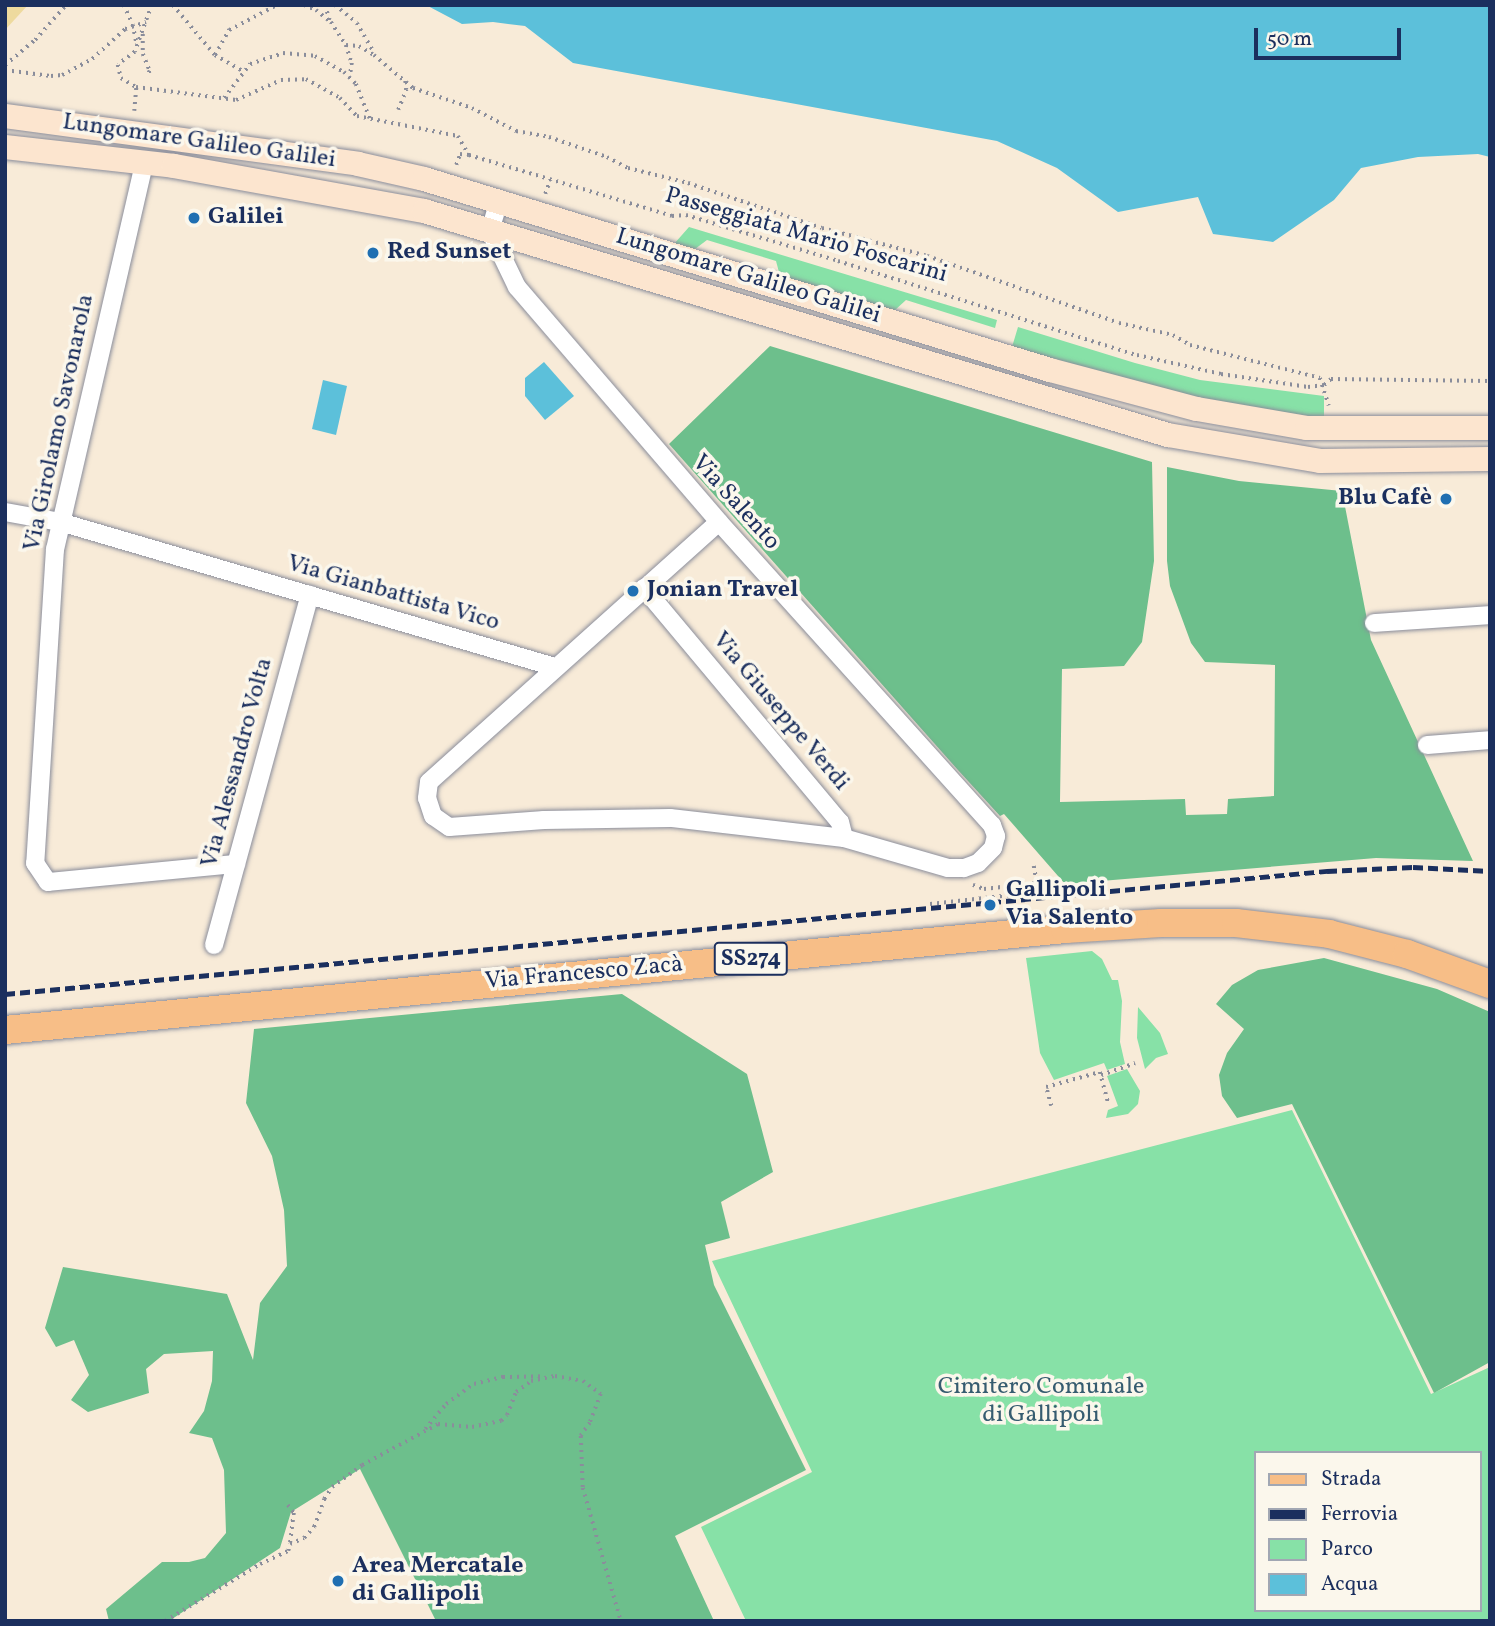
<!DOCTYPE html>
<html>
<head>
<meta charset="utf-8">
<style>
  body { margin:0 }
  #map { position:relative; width:1495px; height:1626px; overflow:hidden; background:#f8ebd8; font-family:Vollkorn,serif }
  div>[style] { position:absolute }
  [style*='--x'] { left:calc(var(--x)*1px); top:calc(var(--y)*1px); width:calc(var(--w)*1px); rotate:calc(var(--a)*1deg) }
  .green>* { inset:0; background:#87e1a7 }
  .forest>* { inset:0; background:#6dbf8c }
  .sand>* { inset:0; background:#eeda9e }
  .water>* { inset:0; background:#5cc0da }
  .path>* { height:3.5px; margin-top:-1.75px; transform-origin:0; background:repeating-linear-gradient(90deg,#8a8d9b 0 2px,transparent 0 7px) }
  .roads { filter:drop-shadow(0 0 2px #8a8d9b) drop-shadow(0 0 2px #8a8d9b) }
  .street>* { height:18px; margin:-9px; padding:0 9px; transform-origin:9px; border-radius:9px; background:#fff }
  .secondary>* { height:24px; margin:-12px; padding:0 12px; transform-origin:12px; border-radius:12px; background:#fce5cf }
  .primary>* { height:28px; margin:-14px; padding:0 14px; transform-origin:14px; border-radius:14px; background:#f7be87 }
  .rail>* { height:5px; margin-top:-2.5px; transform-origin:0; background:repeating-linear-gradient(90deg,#1b2f5e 0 10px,transparent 0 15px) }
  .dots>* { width:19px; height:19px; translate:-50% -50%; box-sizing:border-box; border:4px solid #fbf7ec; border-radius:50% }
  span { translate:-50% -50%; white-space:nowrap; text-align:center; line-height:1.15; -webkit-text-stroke:7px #fbf7ec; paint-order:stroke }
  .shield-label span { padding:2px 5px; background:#fbf7ec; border:2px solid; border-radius:5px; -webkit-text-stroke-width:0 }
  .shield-label { font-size:23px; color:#1b2f5e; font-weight:700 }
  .street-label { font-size:24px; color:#1b2f5e }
  .poi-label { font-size:24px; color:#1b2f5e; font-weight:700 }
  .left { translate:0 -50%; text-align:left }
  .right { translate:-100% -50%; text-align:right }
  .park-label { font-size:24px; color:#365c70 }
  .frame { position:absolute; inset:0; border:7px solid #1b2f5e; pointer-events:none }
  .legend { position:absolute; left:1254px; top:1451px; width:228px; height:161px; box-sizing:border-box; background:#fbf7ec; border:2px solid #a1a7b3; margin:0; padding:9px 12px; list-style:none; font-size:21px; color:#1b2f5e }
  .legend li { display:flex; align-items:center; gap:14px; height:35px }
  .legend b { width:35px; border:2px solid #a1a7b3 }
  .scale { position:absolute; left:1254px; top:28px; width:147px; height:32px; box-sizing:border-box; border:4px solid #1b2f5e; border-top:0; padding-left:9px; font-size:21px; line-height:24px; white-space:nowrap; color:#1b2f5e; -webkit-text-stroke:5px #fbf7ec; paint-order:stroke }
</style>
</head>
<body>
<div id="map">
  <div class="green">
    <div style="clip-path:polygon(689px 227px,997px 320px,995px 328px,906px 300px,894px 311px,780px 276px,776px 261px,707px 240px,695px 249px,674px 244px)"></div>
    <div style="clip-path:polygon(1018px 327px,1135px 363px,1200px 380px,1324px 396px,1324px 418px,1235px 406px,1165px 391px,1012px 347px)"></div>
    <div style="clip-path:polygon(1092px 951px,1102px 959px,1112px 980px,1118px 980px,1122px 1001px,1120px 1042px,1125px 1064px,1107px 1070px,1104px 1063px,1054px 1080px,1040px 1053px,1026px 958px)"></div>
    <div style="clip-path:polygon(1138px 1007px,1160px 1033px,1168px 1054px,1156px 1058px,1145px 1069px,1137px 1038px)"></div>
    <div style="clip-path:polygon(1127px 1069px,1140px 1091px,1138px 1104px,1128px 1114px,1106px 1118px,1108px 1110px,1118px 1106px,1107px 1076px)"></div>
    <div style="clip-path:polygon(evenodd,1292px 1110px,1431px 1394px,1490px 1367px,1490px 1621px,746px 1621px,701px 1527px,812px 1472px,712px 1261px,1292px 1110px,1255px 1453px,1479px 1453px,1479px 1610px,1255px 1610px,1255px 1453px)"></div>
  </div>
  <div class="forest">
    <div style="clip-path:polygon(770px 346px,1152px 462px,1154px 561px,1142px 642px,1124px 666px,1062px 669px,1060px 802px,1185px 799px,1186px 815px,1227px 814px,1228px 799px,1274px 796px,1275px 665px,1205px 662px,1191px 643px,1170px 586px,1167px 561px,1167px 467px,1239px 481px,1342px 491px,1371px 640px,1473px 861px,1376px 858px,1065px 884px,1004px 814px,1000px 816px,957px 769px,669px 444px)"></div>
    <div style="clip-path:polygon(1324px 958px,1437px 989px,1490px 1012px,1490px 1362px,1434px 1393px,1292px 1104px,1237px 1118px,1222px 1096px,1219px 1075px,1227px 1053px,1244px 1029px,1216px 1004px,1232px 985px,1258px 970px)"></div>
    <div style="clip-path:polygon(622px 994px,747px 1074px,773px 1172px,721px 1202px,730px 1238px,705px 1245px,714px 1285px,806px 1470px,675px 1536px,714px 1621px,436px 1621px,360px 1469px,291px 1512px,280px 1548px,169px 1621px,109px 1621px,106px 1609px,162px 1562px,189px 1562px,205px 1558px,226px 1533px,224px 1470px,212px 1438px,189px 1433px,204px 1411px,212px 1381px,213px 1351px,164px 1354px,146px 1369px,149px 1393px,88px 1412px,71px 1400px,89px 1375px,74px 1340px,56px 1347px,45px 1328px,63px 1267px,227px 1294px,253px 1360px,260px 1303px,287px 1266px,284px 1210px,272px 1156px,246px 1103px,254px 1029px)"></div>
  </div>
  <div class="sand">
    <div style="clip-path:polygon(5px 5px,28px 5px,5px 30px)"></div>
  </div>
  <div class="water">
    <div style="clip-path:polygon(426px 5px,1490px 5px,1490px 157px,1478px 154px,1418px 157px,1361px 168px,1334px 200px,1273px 242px,1213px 234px,1198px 197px,1118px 212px,1057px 168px,997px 141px,573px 63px,525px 26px,493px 22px,462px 24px)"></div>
    <div style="clip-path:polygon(544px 362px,574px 396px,545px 420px,525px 396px,525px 378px)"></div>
    <div style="clip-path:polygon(323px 380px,347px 386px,336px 435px,312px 429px)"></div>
  </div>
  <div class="path">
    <div style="--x:124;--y:5;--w:22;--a:66"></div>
    <div style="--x:133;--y:25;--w:21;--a:79"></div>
    <div style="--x:152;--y:5;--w:50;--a:109.9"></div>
    <div style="--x:135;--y:52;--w:21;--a:143"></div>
    <div style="--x:118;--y:65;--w:13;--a:77"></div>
    <div style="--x:121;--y:78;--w:17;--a:31"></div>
    <div style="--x:136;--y:87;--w:101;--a:7.4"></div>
    <div style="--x:236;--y:100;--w:49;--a:-24"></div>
    <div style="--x:281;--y:80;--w:25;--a:-2"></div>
    <div style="--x:306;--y:79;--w:39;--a:29"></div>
    <div style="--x:340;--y:98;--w:25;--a:47"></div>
    <div style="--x:357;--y:116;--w:103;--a:11.2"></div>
    <div style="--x:458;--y:136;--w:22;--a:60"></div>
    <div style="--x:469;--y:155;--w:212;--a:16.7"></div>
    <div style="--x:672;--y:216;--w:14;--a:-4"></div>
    <div style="--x:686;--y:215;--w:159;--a:16.8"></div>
    <div style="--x:838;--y:261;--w:313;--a:17.5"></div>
    <div style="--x:1137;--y:355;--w:86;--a:12.7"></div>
    <div style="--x:1221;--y:374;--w:88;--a:8.5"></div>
    <div style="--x:1308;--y:387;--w:16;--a:-7"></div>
    <div style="--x:1324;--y:385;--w:9;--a:-41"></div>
    <div style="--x:1331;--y:379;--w:159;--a:0.7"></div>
    <div style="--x:173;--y:5;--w:65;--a:50"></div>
    <div style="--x:215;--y:55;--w:29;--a:-61"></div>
    <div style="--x:229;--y:30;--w:54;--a:-27.5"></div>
    <div style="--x:304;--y:5;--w:13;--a:23"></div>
    <div style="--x:316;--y:10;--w:19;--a:39"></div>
    <div style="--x:331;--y:22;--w:27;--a:57"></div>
    <div style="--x:346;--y:45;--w:13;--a:4"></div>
    <div style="--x:359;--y:46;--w:17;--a:31"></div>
    <div style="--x:374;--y:55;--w:51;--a:40.2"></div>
    <div style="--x:413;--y:88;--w:62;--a:18.7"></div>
    <div style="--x:472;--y:108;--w:50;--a:27.6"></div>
    <div style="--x:516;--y:131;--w:34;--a:10"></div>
    <div style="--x:549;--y:137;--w:61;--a:19"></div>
    <div style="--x:607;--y:157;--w:24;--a:28"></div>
    <div style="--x:628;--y:168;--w:62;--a:14"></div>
    <div style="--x:688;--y:183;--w:141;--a:18.6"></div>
    <div style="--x:822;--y:228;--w:109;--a:14.9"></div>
    <div style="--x:927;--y:256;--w:203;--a:19.2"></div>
    <div style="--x:1119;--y:323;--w:55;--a:12.5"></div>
    <div style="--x:1173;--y:335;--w:20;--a:30"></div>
    <div style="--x:1190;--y:345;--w:134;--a:14.2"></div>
    <div style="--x:1320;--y:378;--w:29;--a:72"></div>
    <div style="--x:325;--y:5;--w:16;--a:72"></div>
    <div style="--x:335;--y:5;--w:28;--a:39"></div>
    <div style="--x:357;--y:23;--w:34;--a:60"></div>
    <div style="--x:143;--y:34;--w:20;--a:90"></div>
    <div style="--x:143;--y:54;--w:18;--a:68"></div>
    <div style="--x:150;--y:71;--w:4;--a:117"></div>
    <div style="--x:346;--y:45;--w:19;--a:72"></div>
    <div style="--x:352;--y:63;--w:14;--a:98"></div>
    <div style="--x:215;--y:55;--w:32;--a:30"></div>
    <div style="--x:5;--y:65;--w:39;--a:-40"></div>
    <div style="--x:35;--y:40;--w:47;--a:-48.5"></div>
    <div style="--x:5;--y:70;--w:46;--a:7.4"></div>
    <div style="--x:51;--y:76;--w:11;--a:-5"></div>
    <div style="--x:62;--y:75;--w:34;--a:-28"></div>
    <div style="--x:92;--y:59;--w:45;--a:-42.3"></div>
    <div style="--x:125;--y:29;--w:22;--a:-18"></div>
    <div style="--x:356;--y:84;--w:37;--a:68"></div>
    <div style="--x:224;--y:98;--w:43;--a:-52.6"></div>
    <div style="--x:250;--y:64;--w:35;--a:-18"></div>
    <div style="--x:283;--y:53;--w:32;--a:5"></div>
    <div style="--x:315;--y:56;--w:33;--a:29"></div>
    <div style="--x:344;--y:72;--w:17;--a:45"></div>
    <div style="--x:398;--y:110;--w:22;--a:-68"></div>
    <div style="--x:406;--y:90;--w:9;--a:-96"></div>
    <div style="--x:134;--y:111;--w:24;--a:-85"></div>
    <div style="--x:456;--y:165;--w:12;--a:-70"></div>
    <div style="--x:460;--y:154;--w:9;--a:6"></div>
    <div style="--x:545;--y:194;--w:15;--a:-70"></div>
    <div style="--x:1034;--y:866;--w:17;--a:80"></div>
    <div style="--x:973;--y:885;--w:12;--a:20"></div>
    <div style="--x:984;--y:889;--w:53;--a:-6.5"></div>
    <div style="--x:1037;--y:883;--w:9;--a:84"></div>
    <div style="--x:930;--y:904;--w:147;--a:-6.3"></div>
    <div style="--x:1101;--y:1075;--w:36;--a:-19"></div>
    <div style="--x:1051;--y:1106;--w:20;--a:-105"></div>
    <div style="--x:1046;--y:1087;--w:56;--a:-15.5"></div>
    <div style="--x:1100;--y:1072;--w:34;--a:75"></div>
    <div style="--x:425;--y:1429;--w:33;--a:-50"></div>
    <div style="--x:446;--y:1404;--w:34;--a:-36"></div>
    <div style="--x:474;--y:1384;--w:30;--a:-14"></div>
    <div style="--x:503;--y:1377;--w:39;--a:-1"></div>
    <div style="--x:288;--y:1505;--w:10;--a:53"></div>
    <div style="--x:294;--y:1513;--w:31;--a:97"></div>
    <div style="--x:165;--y:1621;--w:111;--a:-31"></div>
    <div style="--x:260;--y:1564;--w:31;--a:-25"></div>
    <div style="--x:288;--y:1551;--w:7;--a:-74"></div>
    <div style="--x:290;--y:1544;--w:15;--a:-23"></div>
    <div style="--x:304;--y:1538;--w:15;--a:-48"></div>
    <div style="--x:314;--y:1527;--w:30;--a:-70"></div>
    <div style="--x:324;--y:1499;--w:14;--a:-56"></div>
    <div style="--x:332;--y:1487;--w:37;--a:-36"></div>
    <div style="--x:362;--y:1465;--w:86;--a:-28.3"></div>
    <div style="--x:438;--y:1424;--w:34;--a:5"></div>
    <div style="--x:472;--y:1427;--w:30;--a:-12"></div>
    <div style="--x:501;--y:1421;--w:8;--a:-45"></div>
    <div style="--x:507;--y:1415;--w:25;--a:-69"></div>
    <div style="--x:516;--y:1392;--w:19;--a:-36"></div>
    <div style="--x:531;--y:1381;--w:25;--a:-12"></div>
    <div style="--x:555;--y:1376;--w:28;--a:10"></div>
    <div style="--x:583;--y:1381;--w:22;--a:36"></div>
    <div style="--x:601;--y:1394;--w:31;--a:111"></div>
    <div style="--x:590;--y:1423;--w:16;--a:125"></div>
    <div style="--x:581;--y:1436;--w:52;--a:87.8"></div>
    <div style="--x:583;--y:1488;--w:138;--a:74.1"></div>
  </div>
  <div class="roads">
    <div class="street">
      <div style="--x:144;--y:164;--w:395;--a:103"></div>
      <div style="--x:55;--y:549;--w:315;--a:93.6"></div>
      <div style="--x:35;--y:863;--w:23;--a:56"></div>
      <div style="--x:48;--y:882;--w:189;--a:-5.5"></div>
      <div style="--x:499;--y:201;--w:31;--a:107"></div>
      <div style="--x:490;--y:231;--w:62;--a:64.3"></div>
      <div style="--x:517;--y:287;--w:310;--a:49.3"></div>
      <div style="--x:719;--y:522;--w:408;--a:48"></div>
      <div style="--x:992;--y:825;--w:12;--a:70"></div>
      <div style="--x:996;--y:836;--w:12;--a:104"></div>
      <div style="--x:993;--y:848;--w:21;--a:135"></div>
      <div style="--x:978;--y:863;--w:15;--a:160"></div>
      <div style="--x:964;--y:868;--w:16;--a:180"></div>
      <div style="--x:948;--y:868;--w:108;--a:-163.9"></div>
      <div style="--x:844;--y:838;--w:175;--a:-173.4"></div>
      <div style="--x:670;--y:818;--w:126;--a:179.1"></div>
      <div style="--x:544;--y:820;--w:95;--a:175.8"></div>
      <div style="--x:449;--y:827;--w:19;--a:-145"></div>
      <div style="--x:433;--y:816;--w:19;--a:-108"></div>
      <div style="--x:427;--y:798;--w:16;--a:-83"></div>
      <div style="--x:429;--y:782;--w:389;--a:-41.9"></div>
      <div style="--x:5;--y:512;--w:56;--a:10.3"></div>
      <div style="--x:60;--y:522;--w:516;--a:16.33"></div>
      <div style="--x:644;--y:588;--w:305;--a:50.1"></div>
      <div style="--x:840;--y:822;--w:16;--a:76"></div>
      <div style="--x:1374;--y:623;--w:116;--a:-3.9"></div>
      <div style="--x:1427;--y:745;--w:63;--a:-4.5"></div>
      <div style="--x:214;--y:945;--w:363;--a:-74.7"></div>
    </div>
    <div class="secondary">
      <div style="--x:5;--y:116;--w:356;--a:7.7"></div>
      <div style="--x:358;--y:164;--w:68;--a:12.8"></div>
      <div style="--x:424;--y:179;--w:654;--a:16.97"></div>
      <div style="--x:1050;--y:370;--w:152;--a:14.9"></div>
      <div style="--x:1197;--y:409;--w:112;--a:9.8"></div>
      <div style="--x:1307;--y:428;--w:183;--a:0"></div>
      <div style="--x:5;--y:147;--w:170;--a:6.4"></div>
      <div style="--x:174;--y:166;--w:254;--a:10.2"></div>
      <div style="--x:424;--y:211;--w:777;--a:16.76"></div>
      <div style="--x:1168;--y:435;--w:154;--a:9.7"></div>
      <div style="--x:1320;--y:461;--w:170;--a:-0.7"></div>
    </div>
    <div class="primary">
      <div style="--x:5;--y:1030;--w:1065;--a:-5.44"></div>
      <div style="--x:1065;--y:929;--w:96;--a:-3.6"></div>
      <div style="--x:1161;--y:923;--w:75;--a:0"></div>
      <div style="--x:1236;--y:923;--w:94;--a:6.7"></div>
      <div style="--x:1329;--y:934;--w:81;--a:14.4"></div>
      <div style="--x:1407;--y:954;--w:88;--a:19.9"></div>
    </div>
  </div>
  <div class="rail">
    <div style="--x:5;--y:994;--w:1328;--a:-5.32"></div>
    <div style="--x:1327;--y:871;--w:86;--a:-2.7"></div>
    <div style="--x:1413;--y:867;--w:77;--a:3"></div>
  </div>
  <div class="dots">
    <div style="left:194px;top:218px;background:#1f6fb2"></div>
    <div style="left:373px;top:253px;background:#1f6fb2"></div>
    <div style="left:1446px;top:499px;background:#1f6fb2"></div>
    <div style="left:633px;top:591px;background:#1f6fb2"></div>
    <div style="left:990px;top:905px;background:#1f6fb2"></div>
    <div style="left:338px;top:1581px;background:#1f6fb2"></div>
  </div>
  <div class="shield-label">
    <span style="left:751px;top:959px">SS274</span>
  </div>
  <div class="street-label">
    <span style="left:199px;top:142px;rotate:8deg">Lungomare Galileo Galilei</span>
    <span style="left:806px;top:236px;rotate:16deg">Passeggiata Mario Foscarini</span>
    <span style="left:748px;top:277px;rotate:17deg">Lungomare Galileo Galilei</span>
    <span style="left:60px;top:423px;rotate:-78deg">Via Girolamo Savonarola</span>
    <span style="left:735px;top:503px;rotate:48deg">Via Salento</span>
    <span style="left:393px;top:594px;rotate:16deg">Via Gianbattista Vico</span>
    <span style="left:780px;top:712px;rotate:50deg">Via Giuseppe Verdi</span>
    <span style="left:238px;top:763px;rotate:-75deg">Via Alessandro Volta</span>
    <span style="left:584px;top:974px;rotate:-5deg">Via Francesco Zacà</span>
  </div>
  <div class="poi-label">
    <span class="left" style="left:208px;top:218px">Galilei</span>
    <span class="left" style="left:387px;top:253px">Red Sunset</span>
    <span class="right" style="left:1432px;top:499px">Blu Cafè</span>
    <span class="left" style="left:647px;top:591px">Jonian Travel</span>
    <span class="left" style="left:1006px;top:905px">Gallipoli<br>Via Salento</span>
    <span class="left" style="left:352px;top:1581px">Area Mercatale<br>di Gallipoli</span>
  </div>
  <div class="park-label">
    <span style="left:1041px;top:1402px">Cimitero Comunale<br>di Gallipoli</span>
  </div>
  <div class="frame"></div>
  <ul class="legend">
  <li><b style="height:9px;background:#f7be87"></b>Strada</li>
  <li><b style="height:9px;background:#1b2f5e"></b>Ferrovia</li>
  <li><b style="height:19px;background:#87e1a7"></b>Parco</li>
  <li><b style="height:19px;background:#5cc0da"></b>Acqua</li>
  </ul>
  <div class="scale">50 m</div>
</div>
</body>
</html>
